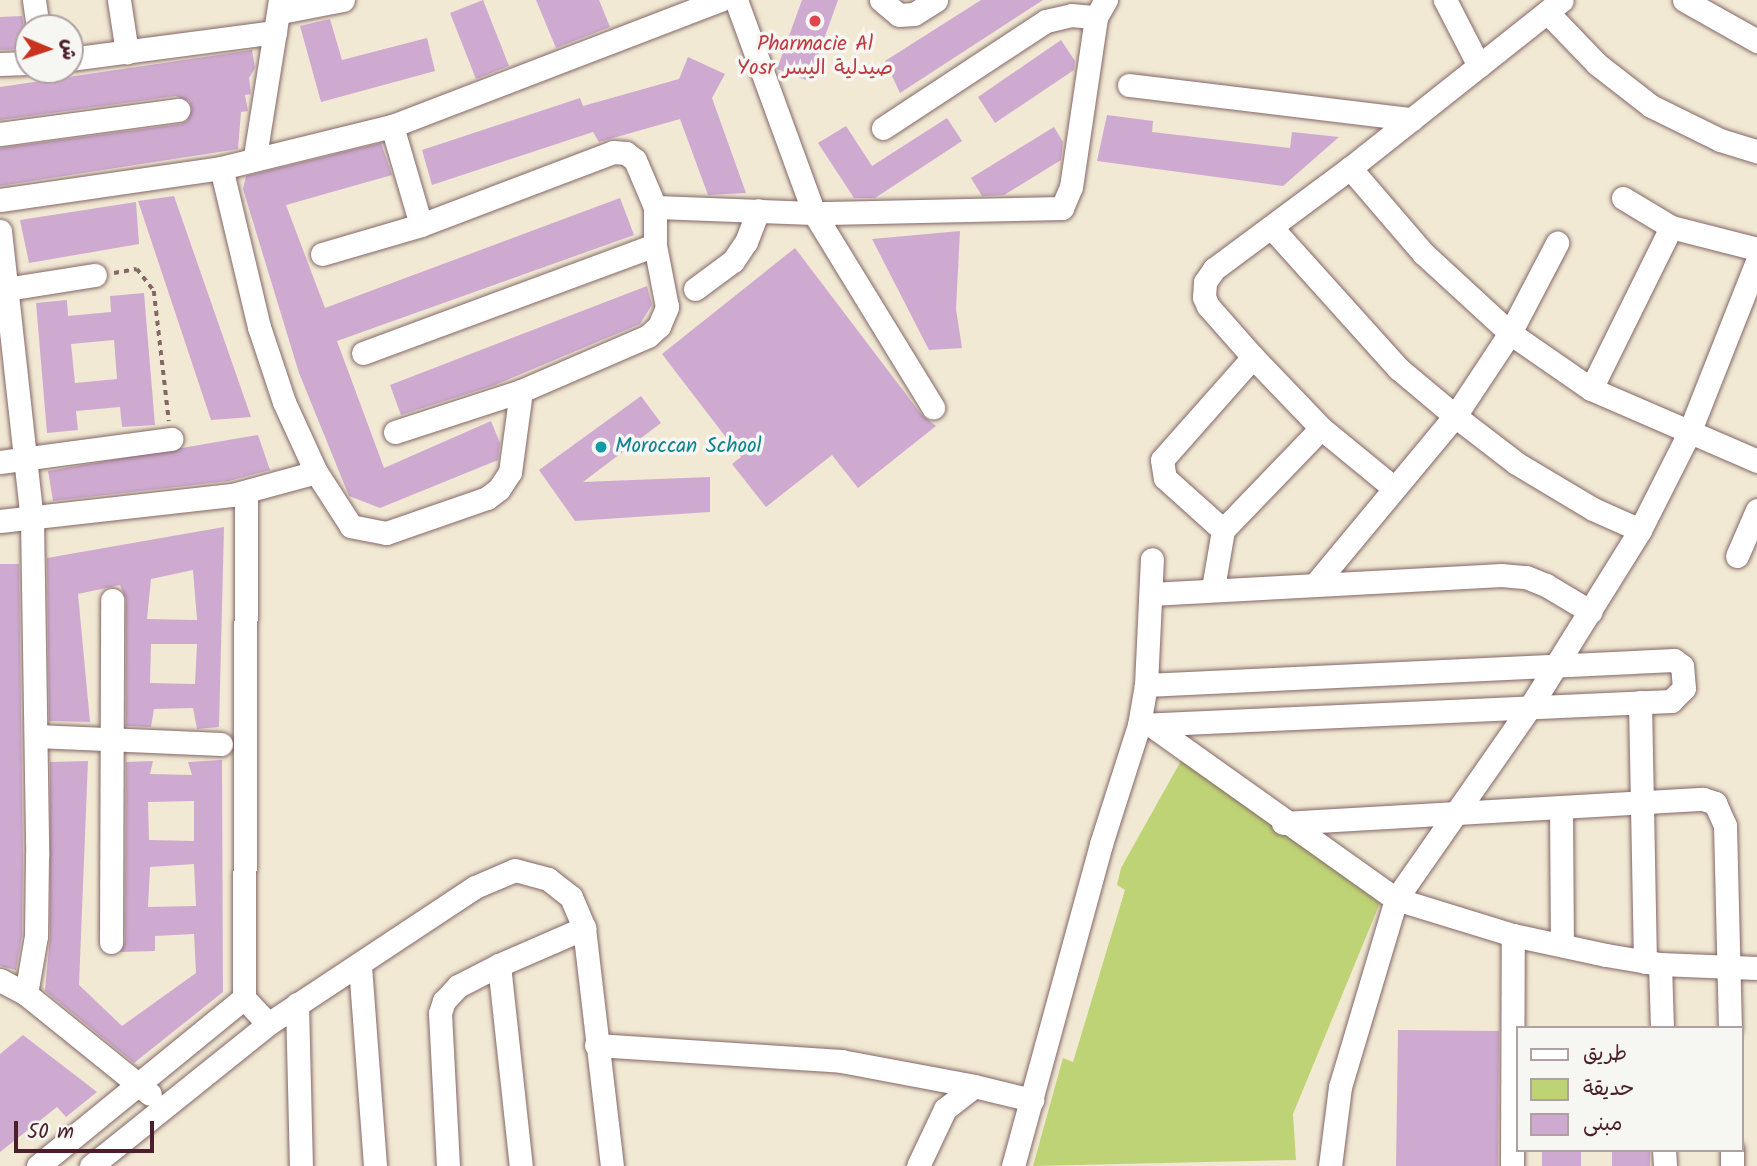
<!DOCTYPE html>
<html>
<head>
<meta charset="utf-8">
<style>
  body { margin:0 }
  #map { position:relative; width:1757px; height:1166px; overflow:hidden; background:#f1e9d4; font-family:Kalam,"Playpen Sans Arabic",sans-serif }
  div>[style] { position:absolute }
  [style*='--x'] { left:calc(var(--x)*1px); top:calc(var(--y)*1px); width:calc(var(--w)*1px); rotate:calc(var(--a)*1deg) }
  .green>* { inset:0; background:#bed376 }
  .building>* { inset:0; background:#ceaad1 }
  .path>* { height:3.5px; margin-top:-1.75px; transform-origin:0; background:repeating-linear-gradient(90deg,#846666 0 5px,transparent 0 10px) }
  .roads { filter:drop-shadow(0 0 2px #846666) drop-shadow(0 0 2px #846666) }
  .minor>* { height:23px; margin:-11.5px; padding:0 11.5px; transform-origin:11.5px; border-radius:11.5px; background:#fff }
  .dots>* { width:19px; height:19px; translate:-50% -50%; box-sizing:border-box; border:4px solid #f6f6f2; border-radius:50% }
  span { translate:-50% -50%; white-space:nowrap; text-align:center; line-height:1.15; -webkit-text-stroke:7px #f6f6f2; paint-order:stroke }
  .health-label { font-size:21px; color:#be3a42 }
  .culture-label { font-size:21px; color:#0d838f }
  .left { translate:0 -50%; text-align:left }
  .legend { position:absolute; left:1516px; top:1026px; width:228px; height:126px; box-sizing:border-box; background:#f6f6f2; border:2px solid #b1a0a2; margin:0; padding:9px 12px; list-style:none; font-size:21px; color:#4a1f2b }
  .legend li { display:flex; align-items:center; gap:14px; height:35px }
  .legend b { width:35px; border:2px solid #b1a0a2 }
  .north { position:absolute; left:14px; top:14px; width:70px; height:70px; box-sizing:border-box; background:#f6f6f2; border:2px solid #b1a0a2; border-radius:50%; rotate:92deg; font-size:19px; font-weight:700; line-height:28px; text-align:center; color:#4a1f2b }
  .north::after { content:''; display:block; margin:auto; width:24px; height:32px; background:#c8321e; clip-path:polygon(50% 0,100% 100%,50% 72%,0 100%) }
  .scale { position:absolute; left:14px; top:1121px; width:140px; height:32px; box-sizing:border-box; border:4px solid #4a1f2b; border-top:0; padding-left:9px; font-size:21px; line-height:24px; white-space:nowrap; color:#4a1f2b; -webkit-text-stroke:5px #f6f6f2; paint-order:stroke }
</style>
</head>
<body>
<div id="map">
  <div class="green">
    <div style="clip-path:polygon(1182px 759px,1380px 903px,1293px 1114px,1296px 1160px,1033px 1166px,1063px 1058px,1073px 1062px,1125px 890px,1117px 885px,1121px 868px)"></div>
  </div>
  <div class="building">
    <div style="clip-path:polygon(483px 0,509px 66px,476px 79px,450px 13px)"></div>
    <div style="clip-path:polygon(536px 0,599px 0,610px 27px,556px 48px)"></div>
    <div style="clip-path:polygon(802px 0,838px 0,809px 81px,777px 69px)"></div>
    <div style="clip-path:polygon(981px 0,1043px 0,900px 93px,885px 61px)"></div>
    <div style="clip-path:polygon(22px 16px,28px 49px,0 50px,0 17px)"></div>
    <div style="clip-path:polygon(330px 19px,342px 60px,427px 38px,435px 71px,321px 102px,300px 26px)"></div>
    <div style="clip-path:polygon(1061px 40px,1075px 61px,1074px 70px,995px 123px,978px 97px)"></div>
    <div style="clip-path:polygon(252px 50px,255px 68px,249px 78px,251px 94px,245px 95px,248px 111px,241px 112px,238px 149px,0 186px,0 148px,180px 124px,187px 121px,192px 109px,189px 101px,176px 96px,0 120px,0 87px)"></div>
    <div style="clip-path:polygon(688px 57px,725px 74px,712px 98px,746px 193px,708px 195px,680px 119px,599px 142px,593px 132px,432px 185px,422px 150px,580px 98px,583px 106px,679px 79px)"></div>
    <div style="clip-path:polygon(1107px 115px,1153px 121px,1152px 132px,1290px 148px,1292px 132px,1339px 137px,1283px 186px,1097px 161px)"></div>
    <div style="clip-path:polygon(947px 118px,962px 141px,875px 198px,854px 198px,818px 143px,846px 126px,872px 166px)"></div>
    <div style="clip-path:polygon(1054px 127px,1063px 142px,1061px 160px,1004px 195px,982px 196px,971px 178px)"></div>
    <div style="clip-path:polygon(381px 143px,392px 175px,286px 205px,325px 308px,620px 198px,634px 235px,337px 341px,384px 468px,491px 421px,500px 443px,498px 460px,380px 508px,349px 496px,299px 373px,243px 189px,246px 176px)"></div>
    <div style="clip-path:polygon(174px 196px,251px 417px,211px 420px,138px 201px)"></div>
    <div style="clip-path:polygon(136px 202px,139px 244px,29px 263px,20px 220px)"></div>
    <div style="clip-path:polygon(960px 231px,956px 309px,962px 348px,929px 350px,872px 239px)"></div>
    <div style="clip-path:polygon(795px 248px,921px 414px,936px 426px,858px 488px,832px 455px,766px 507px,732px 464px,741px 457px,662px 354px)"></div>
    <div style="clip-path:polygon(647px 286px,652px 305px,640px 324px,495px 385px,401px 415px,390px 385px)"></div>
    <div style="clip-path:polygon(evenodd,144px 293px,155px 425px,122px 427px,120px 407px,76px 411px,78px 430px,47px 433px,36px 303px,67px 300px,68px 316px,111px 312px,110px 296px,144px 293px,114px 340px,117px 379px,75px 383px,71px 344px,114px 340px)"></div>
    <div style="clip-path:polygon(641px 396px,661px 423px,583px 482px,710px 477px,710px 512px,575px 521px,539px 470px)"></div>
    <div style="clip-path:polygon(258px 435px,270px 470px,229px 481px,53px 501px,48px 471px)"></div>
    <div style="clip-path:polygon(evenodd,224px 527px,219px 727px,197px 729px,193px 708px,154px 709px,151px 727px,126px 726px,126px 600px,120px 585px,78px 594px,90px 722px,49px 721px,47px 558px,224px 527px,193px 570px,197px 620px,147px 619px,151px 579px,193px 570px,224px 527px,151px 644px,197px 644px,195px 684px,150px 683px,151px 644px)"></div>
    <div style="clip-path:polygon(0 564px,19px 564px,23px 856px,22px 935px,16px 970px,0 966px)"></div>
    <div style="clip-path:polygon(evenodd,222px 760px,223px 992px,134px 1063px,45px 991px,50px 936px,50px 762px,88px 761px,79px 985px,122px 1026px,196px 973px,194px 934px,155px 936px,155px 951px,120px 952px,125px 942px,126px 762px,153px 761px,150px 774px,192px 775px,188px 762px,222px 760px,194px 801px,194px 841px,149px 840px,148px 802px,194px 801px,222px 760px,194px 864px,196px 906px,148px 907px,150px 867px,194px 864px)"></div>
    <div style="clip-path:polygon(1398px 1030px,1499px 1031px,1498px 1166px,1396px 1166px)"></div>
    <div style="clip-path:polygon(23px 1035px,97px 1092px,66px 1117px,57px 1107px,0 1152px,0 1054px)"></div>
    <div style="clip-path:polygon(1542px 1150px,1581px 1150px,1581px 1166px,1542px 1166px)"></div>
    <div style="clip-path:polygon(1612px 1150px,1650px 1150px,1650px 1166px,1612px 1166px)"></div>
  </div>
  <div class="path">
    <div style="--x:114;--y:273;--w:23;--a:-10"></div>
    <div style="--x:137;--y:269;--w:28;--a:52"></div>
    <div style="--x:154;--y:291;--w:131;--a:83.4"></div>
  </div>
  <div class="roads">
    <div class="minor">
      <div style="--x:34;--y:0;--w:28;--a:82"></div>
      <div style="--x:119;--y:0;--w:53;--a:81.3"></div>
      <div style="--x:736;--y:0;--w:227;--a:69.9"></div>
      <div style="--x:814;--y:213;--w:13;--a:0"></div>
      <div style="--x:827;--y:213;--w:235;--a:-1.2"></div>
      <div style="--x:1062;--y:208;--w:23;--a:-67"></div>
      <div style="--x:1071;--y:187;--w:172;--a:-81.6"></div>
      <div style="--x:1096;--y:17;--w:20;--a:-60"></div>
      <div style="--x:881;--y:0;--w:23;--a:40"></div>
      <div style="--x:899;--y:15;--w:15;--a:-4"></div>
      <div style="--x:914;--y:14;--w:26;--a:-32"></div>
      <div style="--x:1445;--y:0;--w:74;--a:62.7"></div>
      <div style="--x:1684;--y:0;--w:84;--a:29.3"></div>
      <div style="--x:281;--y:12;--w:63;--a:-11"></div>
      <div style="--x:1547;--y:12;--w:72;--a:46.1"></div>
      <div style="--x:1597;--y:64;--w:68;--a:37.9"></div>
      <div style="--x:1651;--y:106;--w:77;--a:26.2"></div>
      <div style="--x:1720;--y:140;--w:39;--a:17"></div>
      <div style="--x:70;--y:59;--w:207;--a:-7.5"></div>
      <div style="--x:0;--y:64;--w:28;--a:-2"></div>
      <div style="--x:1129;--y:85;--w:285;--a:6.9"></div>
      <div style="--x:392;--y:126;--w:103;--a:73.7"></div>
      <div style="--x:883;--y:128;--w:195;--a:-33.3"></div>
      <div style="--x:1046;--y:21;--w:26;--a:-13"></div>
      <div style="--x:1071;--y:15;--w:25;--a:5"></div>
      <div style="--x:0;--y:134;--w:180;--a:-7.7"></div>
      <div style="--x:255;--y:156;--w:158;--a:-80.9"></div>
      <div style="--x:1350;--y:168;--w:112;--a:49.3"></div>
      <div style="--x:1423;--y:253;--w:118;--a:42.6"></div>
      <div style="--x:1510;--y:333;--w:98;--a:34.7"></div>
      <div style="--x:1591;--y:389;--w:181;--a:23.4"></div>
      <div style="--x:1623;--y:198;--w:56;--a:31.1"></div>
      <div style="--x:1671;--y:227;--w:89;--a:14.3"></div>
      <div style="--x:0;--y:200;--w:223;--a:-8.2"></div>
      <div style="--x:1271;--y:227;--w:191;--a:48"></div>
      <div style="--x:1399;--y:369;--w:73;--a:40"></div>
      <div style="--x:1455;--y:416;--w:77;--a:37.6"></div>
      <div style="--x:1516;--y:463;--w:90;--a:30.9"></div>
      <div style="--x:1593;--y:509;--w:51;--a:24.1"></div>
      <div style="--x:0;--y:231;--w:290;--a:83.7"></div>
      <div style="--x:32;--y:519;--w:337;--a:89.1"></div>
      <div style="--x:37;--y:856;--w:80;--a:90.7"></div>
      <div style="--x:36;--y:936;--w:59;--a:99.8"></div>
      <div style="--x:322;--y:254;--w:103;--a:-16.3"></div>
      <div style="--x:421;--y:225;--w:205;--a:-20.8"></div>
      <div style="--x:613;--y:152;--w:13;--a:4"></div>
      <div style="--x:626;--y:153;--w:11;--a:38"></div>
      <div style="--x:635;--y:160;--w:51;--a:66.9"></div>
      <div style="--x:655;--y:207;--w:159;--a:2.2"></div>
      <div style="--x:814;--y:213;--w:228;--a:58.5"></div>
      <div style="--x:695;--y:289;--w:47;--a:-36.4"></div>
      <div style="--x:733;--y:261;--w:23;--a:-56"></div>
      <div style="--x:746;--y:242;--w:34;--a:-69"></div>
      <div style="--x:0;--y:290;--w:96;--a:-9"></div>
      <div style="--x:363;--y:353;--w:311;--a:-20.3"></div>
      <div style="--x:655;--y:245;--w:38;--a:-90"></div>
      <div style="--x:1253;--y:357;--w:137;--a:131.5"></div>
      <div style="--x:1162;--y:460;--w:18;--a:81"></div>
      <div style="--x:1165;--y:478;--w:78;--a:41.9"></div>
      <div style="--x:1223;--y:530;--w:141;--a:-46.1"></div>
      <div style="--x:1591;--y:389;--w:181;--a:-63.7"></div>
      <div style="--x:521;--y:391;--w:82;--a:97.7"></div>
      <div style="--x:510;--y:472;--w:20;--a:123"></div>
      <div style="--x:499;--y:489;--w:15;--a:143"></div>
      <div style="--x:487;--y:498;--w:107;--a:160.9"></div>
      <div style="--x:386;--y:533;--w:36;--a:-169"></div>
      <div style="--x:351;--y:526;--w:64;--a:-122.9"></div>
      <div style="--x:316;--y:472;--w:77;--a:-114.6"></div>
      <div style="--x:284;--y:402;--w:79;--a:-108.4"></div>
      <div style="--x:259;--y:327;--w:163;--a:-103.4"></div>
      <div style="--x:221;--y:168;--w:176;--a:-13.8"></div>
      <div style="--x:392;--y:126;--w:351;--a:-21"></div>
      <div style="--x:395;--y:432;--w:133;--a:-18"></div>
      <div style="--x:521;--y:391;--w:138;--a:-23.4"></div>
      <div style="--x:648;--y:336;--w:15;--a:-42"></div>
      <div style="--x:659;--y:326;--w:21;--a:-67"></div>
      <div style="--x:667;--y:307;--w:63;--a:-101"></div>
      <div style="--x:0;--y:462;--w:173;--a:-7.7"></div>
      <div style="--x:1394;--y:488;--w:94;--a:-140.6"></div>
      <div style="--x:1321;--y:428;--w:98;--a:-133.8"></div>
      <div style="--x:1253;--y:357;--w:68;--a:-131.4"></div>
      <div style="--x:1208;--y:306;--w:10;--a:-114"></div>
      <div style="--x:1204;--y:297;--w:15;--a:-86"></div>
      <div style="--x:1205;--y:282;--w:16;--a:-55"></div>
      <div style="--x:1214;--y:269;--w:169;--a:-36.6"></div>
      <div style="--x:1350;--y:168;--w:270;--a:-38.4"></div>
      <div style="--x:0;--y:521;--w:233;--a:-6.4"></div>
      <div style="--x:232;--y:495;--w:87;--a:-15.3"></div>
      <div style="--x:1737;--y:556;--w:50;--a:-66.5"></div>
      <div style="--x:1317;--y:582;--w:216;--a:-50.3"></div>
      <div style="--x:1455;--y:416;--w:100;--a:-56.5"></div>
      <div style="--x:1510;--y:333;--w:102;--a:-62.4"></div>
      <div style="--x:1213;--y:588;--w:59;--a:-80.2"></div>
      <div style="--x:1151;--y:594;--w:351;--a:-3.1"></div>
      <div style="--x:1501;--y:575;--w:25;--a:5"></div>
      <div style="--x:1526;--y:577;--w:22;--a:22"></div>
      <div style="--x:1546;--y:585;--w:52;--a:31"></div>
      <div style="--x:1640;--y:702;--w:260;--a:88.9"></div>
      <div style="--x:1139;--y:725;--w:533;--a:-2.58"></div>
      <div style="--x:1671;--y:701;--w:18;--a:-45"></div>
      <div style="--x:1684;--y:688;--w:22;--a:-95"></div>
      <div style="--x:1682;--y:666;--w:10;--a:-143"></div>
      <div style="--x:1674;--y:660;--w:529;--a:177.29"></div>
      <div style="--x:1151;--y:725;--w:301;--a:35.4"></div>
      <div style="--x:1396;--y:899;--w:122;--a:17.1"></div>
      <div style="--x:1513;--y:935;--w:95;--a:12.1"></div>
      <div style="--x:1606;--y:955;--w:55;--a:9.5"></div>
      <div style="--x:1660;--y:964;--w:97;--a:2.4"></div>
      <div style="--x:36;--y:736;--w:185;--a:2.5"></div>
      <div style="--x:1561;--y:808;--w:137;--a:89.6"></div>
      <div style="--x:1283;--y:823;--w:421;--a:-3.3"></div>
      <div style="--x:1703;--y:799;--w:13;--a:18"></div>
      <div style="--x:1715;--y:803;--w:24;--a:66"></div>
      <div style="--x:1725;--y:825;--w:203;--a:88.6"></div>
      <div style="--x:111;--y:942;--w:342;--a:-89.8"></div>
      <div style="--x:1660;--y:964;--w:64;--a:88.2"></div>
      <div style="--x:499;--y:965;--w:202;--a:83.8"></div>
      <div style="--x:360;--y:966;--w:201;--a:85.7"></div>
      <div style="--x:0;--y:980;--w:30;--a:28"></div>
      <div style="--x:26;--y:994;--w:159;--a:38.9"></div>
      <div style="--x:244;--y:998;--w:35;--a:47"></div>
      <div style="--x:268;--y:1024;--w:248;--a:-33.5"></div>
      <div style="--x:475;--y:887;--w:43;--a:-23"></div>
      <div style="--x:515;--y:870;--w:34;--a:15"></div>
      <div style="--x:548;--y:879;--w:29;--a:38"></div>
      <div style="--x:571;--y:897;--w:34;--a:67"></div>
      <div style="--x:297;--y:1004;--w:162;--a:88.6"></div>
      <div style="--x:596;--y:1045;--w:246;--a:3.7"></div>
      <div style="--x:841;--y:1061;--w:135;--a:10.6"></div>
      <div style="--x:1664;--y:1150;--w:16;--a:86"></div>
      <div style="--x:1732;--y:1150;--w:16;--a:90"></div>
      <div style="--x:38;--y:1166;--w:266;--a:-39.2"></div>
      <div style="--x:244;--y:998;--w:506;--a:-89.77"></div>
      <div style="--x:91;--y:1166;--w:227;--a:-38.7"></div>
      <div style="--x:448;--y:1166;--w:153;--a:-93"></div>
      <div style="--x:440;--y:1013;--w:13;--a:-72"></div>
      <div style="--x:444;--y:1001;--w:21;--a:-47"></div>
      <div style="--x:458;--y:986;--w:46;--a:-27.1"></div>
      <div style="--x:499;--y:965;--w:93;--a:-23.5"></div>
      <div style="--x:584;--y:928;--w:240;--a:83.3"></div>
      <div style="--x:918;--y:1166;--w:63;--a:-64.7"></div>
      <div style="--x:945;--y:1109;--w:37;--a:-38"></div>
      <div style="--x:974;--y:1086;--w:60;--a:13.6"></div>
      <div style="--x:1013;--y:1166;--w:334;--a:-74.7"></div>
      <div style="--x:1101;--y:844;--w:125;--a:-72.3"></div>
      <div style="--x:1139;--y:725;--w:41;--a:-80.1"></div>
      <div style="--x:1146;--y:685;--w:126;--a:-87.3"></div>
      <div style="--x:1330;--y:1166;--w:80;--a:-82.8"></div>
      <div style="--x:1340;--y:1087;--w:196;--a:-73.4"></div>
      <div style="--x:1396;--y:899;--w:234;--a:-55.1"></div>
      <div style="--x:1530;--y:707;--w:208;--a:-58.1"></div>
      <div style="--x:1640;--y:530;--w:109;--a:-63.2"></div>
      <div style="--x:1689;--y:433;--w:185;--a:-68.4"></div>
      <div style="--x:1512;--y:1166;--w:231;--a:-89.8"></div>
    </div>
  </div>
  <div class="dots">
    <div style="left:815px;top:21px;background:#e0444e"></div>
    <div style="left:601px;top:447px;background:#0f9aa8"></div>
  </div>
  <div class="health-label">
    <span style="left:815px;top:57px">Pharmacie Al<br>Yosr صيدلية اليسر</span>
  </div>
  <div class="culture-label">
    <span class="left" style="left:615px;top:447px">Moroccan School</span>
  </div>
  <ul class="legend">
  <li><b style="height:9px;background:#fff"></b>طريق</li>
  <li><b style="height:19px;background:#bed376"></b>حديقة</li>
  <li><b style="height:19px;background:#ceaad1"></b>مبنى</li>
  </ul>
  <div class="north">ش</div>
  <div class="scale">50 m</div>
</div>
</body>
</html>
